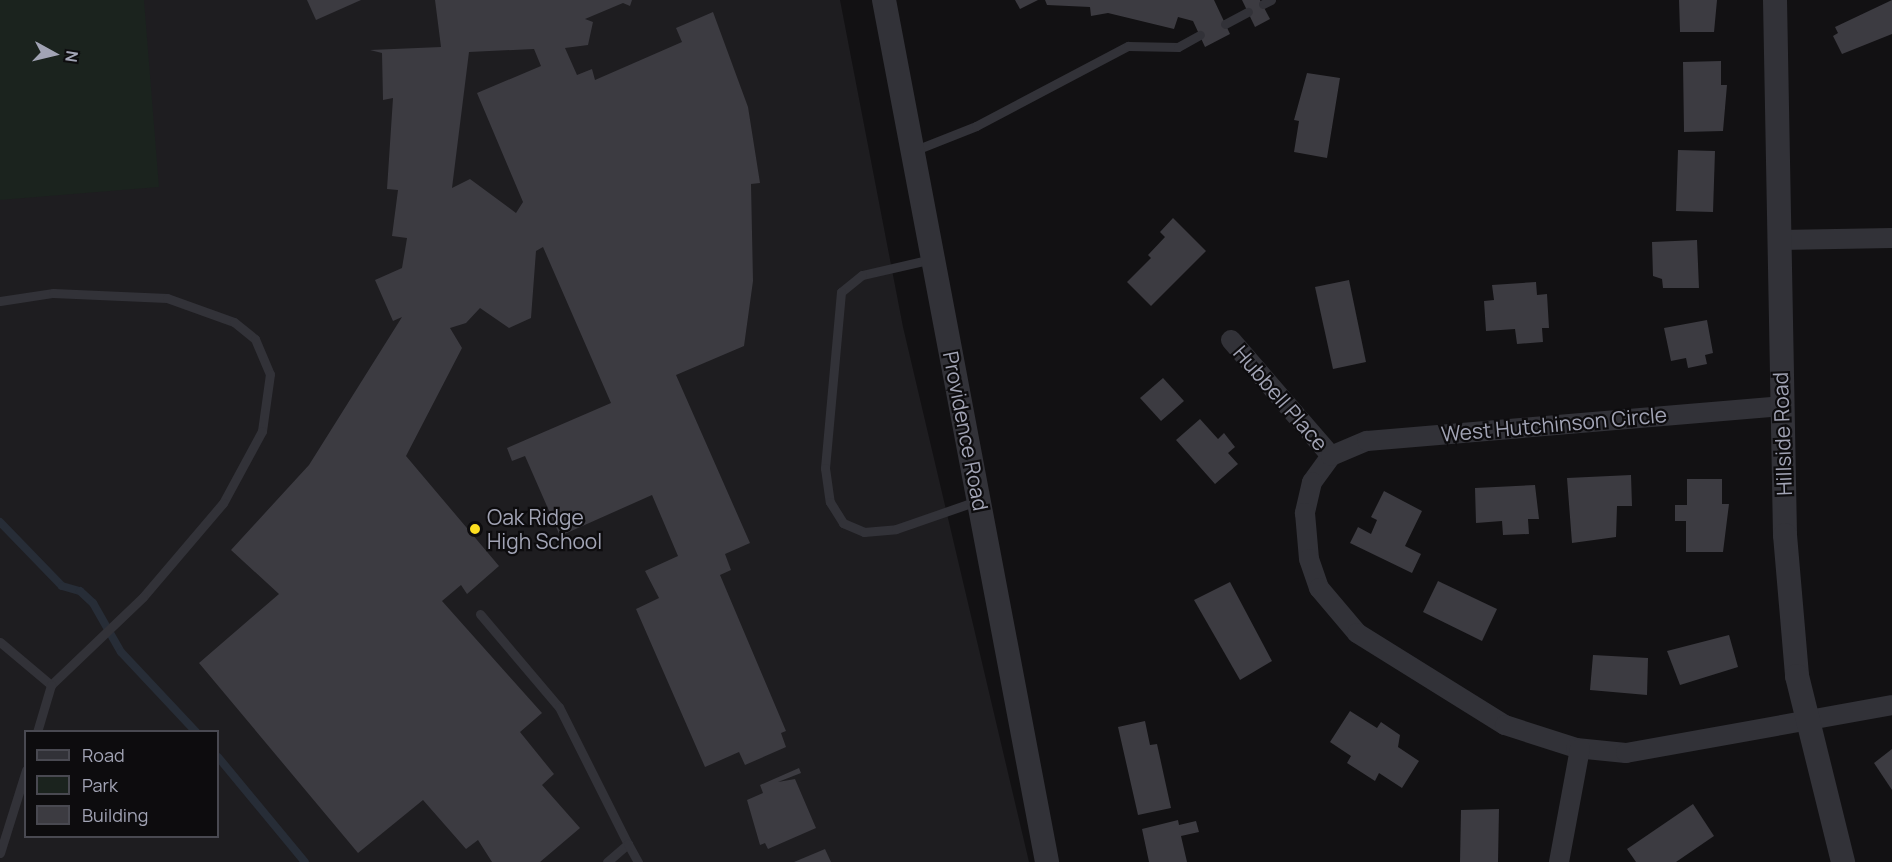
<!DOCTYPE html>
<html>
<head>
<meta charset="utf-8">
<style>
  body { margin:0 }
  #map { position:relative; width:1892px; height:862px; overflow:hidden; background:#121113; font-family:Manrope,sans-serif }
  div>[style] { position:absolute }
  [style*='--x'] { left:calc(var(--x)*1px); top:calc(var(--y)*1px); width:calc(var(--w)*1px); rotate:calc(var(--a)*1deg) }
  .built>* { inset:0; background:#1e1d20 }
  .green>* { inset:0; background:#1b231e }
  .stream>* { height:8px; margin:-4px; padding:0 4px; transform-origin:4px; border-radius:4px; background:#272d37 }
  .building>* { inset:0; background:#3c3b41 }
  .service>* { height:9px; margin:-4.5px; padding:0 4.5px; transform-origin:4.5px; border-radius:4.5px; background:#323238 }
  .minor>* { height:20px; margin:-10px; padding:0 10px; transform-origin:10px; border-radius:10px; background:#323238 }
  .tertiary>* { height:24px; margin:-12px; padding:0 12px; transform-origin:12px; border-radius:12px; background:#323238 }
  .dots>* { width:16px; height:16px; translate:-50% -50%; box-sizing:border-box; border:3px solid #0d0c0e; border-radius:50% }
  span { translate:-50% -50%; white-space:nowrap; text-align:center; line-height:1.15; -webkit-text-stroke:4.5px #0d0c0e; paint-order:stroke }
  .street-label { font-size:21px; color:#a2a4b5 }
  .poi-label { font-size:21px; color:#a2a4b5 }
  .left { translate:0 -50%; text-align:left }
  .legend { position:absolute; left:24px; top:730px; width:195px; height:108px; box-sizing:border-box; background:#0d0c0e; border:2px solid #494951; margin:0; padding:8px 10px; list-style:none; font-size:18px; color:#a2a4b5 }
  .legend li { display:flex; align-items:center; gap:12px; height:30px }
  .legend b { width:30px; border:2px solid #494951 }
  .north { position:absolute; left:24px; top:24px; width:60px; height:60px; -webkit-text-stroke:4px #0d0c0e; paint-order:stroke; rotate:98deg; font-size:16px; font-weight:700; line-height:24px; text-align:center; color:#a2a4b5 }
  .north::after { content:''; display:block; margin:auto; width:21px; height:27px; background:#a2a4b5; clip-path:polygon(50% 0,100% 100%,50% 72%,0 100%) }
</style>
</head>
<body>
<div id="map">
  <div class="built">
    <div style="clip-path:polygon(evenodd,0 0,840px 0,903px 327px,1029px 862px,0 862px,0 0,26px 732px,218px 732px,218px 836px,26px 836px,26px 732px)"></div>
  </div>
  <div class="green">
    <div style="clip-path:polygon(0 0,144px 0,159px 187px,0 200px)"></div>
  </div>
  <div class="stream">
    <div style="--x:0;--y:522;--w:89;--a:45.9"></div>
    <div style="--x:62;--y:586;--w:19;--a:16"></div>
    <div style="--x:80;--y:591;--w:18;--a:43"></div>
    <div style="--x:93;--y:603;--w:56;--a:60.3"></div>
    <div style="--x:121;--y:652;--w:110;--a:46.8"></div>
    <div style="--x:218;--y:757;--w:136;--a:50.4"></div>
  </div>
  <div class="building">
    <div style="clip-path:polygon(307px 0,361px 0,316px 20px)"></div>
    <div style="clip-path:polygon(evenodd,435px 0,632px 0,630px 6px,623px 3px,585px 19px,593px 22px,588px 45px,565px 48px,577px 75px,592px 69px,595px 80px,682px 42px,676px 28px,713px 12px,748px 107px,760px 183px,751px 184px,753px 281px,744px 346px,676px 375px,750px 543px,725px 554px,731px 570px,720px 575px,786px 731px,781px 733px,786px 747px,745px 765px,739px 752px,705px 767px,636px 609px,659px 598px,645px 571px,678px 556px,652px 495px,560px 536px,525px 456px,512px 461px,507px 448px,611px 403px,543px 247px,536px 251px,531px 318px,509px 328px,480px 308px,466px 323px,450px 328px,462px 348px,406px 456px,499px 566px,467px 594px,461px 585px,442px 601px,542px 713px,520px 732px,554px 774px,542px 785px,580px 828px,540px 862px,492px 862px,478px 840px,466px 849px,423px 800px,358px 853px,199px 663px,279px 594px,231px 550px,309px 465px,402px 317px,393px 321px,375px 280px,402px 268px,407px 238px,392px 236px,398px 190px,387px 189px,393px 98px,383px 100px,382px 53px,370px 50px,441px 47px,435px 0,534px 49px,541px 66px,477px 93px,523px 202px,516px 213px,470px 179px,452px 188px,469px 52px,534px 49px)"></div>
    <div style="clip-path:polygon(1015px 0,1038px 0,1020px 9px)"></div>
    <div style="clip-path:polygon(1045px 0,1214px 0,1230px 34px,1205px 47px,1193px 21px,1178px 17px,1174px 29px,1108px 13px,1091px 16px,1090px 7px,1047px 5px)"></div>
    <div style="clip-path:polygon(1242px 0,1260px 0,1270px 19px,1255px 27px)"></div>
    <div style="clip-path:polygon(1679px 0,1717px 0,1714px 32px,1680px 32px)"></div>
    <div style="clip-path:polygon(1892px 0,1892px 34px,1842px 54px,1833px 36px,1838px 33px,1835px 27px)"></div>
    <div style="clip-path:polygon(1721px 61px,1721px 85px,1727px 85px,1723px 131px,1684px 132px,1683px 62px)"></div>
    <div style="clip-path:polygon(1307px 73px,1340px 78px,1327px 158px,1294px 152px,1299px 121px,1294px 120px)"></div>
    <div style="clip-path:polygon(1678px 150px,1715px 151px,1713px 212px,1676px 211px)"></div>
    <div style="clip-path:polygon(1173px 218px,1206px 251px,1151px 306px,1127px 282px,1151px 258px,1148px 255px,1165px 237px,1160px 232px)"></div>
    <div style="clip-path:polygon(1697px 240px,1699px 288px,1663px 288px,1662px 279px,1653px 276px,1652px 242px)"></div>
    <div style="clip-path:polygon(1349px 280px,1366px 362px,1333px 369px,1315px 287px)"></div>
    <div style="clip-path:polygon(1536px 282px,1537px 295px,1547px 294px,1549px 328px,1542px 328px,1543px 342px,1517px 344px,1515px 329px,1486px 331px,1484px 301px,1494px 300px,1492px 285px)"></div>
    <div style="clip-path:polygon(1707px 320px,1713px 353px,1705px 355px,1707px 364px,1688px 368px,1686px 358px,1671px 361px,1664px 328px)"></div>
    <div style="clip-path:polygon(1163px 378px,1184px 401px,1161px 421px,1140px 398px)"></div>
    <div style="clip-path:polygon(1200px 419px,1218px 439px,1224px 433px,1235px 447px,1228px 453px,1238px 464px,1215px 484px,1176px 440px)"></div>
    <div style="clip-path:polygon(1631px 475px,1632px 506px,1617px 506px,1616px 537px,1572px 543px,1567px 478px)"></div>
    <div style="clip-path:polygon(1687px 479px,1722px 479px,1722px 504px,1729px 504px,1723px 552px,1686px 552px,1686px 521px,1675px 521px,1675px 505px,1687px 505px)"></div>
    <div style="clip-path:polygon(1535px 485px,1539px 519px,1528px 519px,1529px 534px,1503px 535px,1502px 521px,1476px 523px,1475px 488px)"></div>
    <div style="clip-path:polygon(1384px 491px,1422px 511px,1405px 546px,1421px 554px,1412px 573px,1350px 543px,1358px 527px,1371px 534px,1377px 520px,1371px 517px)"></div>
    <div style="clip-path:polygon(1438px 581px,1497px 609px,1482px 641px,1423px 612px)"></div>
    <div style="clip-path:polygon(1230px 582px,1272px 661px,1240px 680px,1194px 600px)"></div>
    <div style="clip-path:polygon(1729px 635px,1738px 667px,1680px 685px,1667px 651px)"></div>
    <div style="clip-path:polygon(1593px 655px,1648px 658px,1647px 695px,1590px 690px)"></div>
    <div style="clip-path:polygon(1350px 711px,1377px 728px,1381px 722px,1400px 735px,1398px 747px,1419px 761px,1402px 788px,1379px 773px,1375px 781px,1347px 763px,1351px 756px,1330px 742px)"></div>
    <div style="clip-path:polygon(1145px 721px,1150px 745px,1157px 744px,1171px 808px,1138px 815px,1118px 727px)"></div>
    <div style="clip-path:polygon(1892px 749px,1892px 790px,1874px 763px)"></div>
    <div style="clip-path:polygon(799px 768px,801px 773px,778px 782px,795px 779px,816px 828px,768px 849px,765px 843px,760px 845px,747px 800px,763px 793px,760px 785px)"></div>
    <div style="clip-path:polygon(1693px 804px,1714px 836px,1676px 862px,1636px 862px,1627px 849px)"></div>
    <div style="clip-path:polygon(1499px 809px,1498px 862px,1460px 862px,1461px 810px)"></div>
    <div style="clip-path:polygon(1178px 820px,1179px 825px,1196px 821px,1199px 832px,1181px 836px,1187px 862px,1149px 862px,1142px 829px)"></div>
    <div style="clip-path:polygon(825px 849px,831px 862px,794px 862px)"></div>
  </div>
  <div class="service">
    <div style="--x:1263;--y:4;--w:9;--a:-27"></div>
    <div style="--x:1225;--y:24;--w:26;--a:-28"></div>
    <div style="--x:913;--y:151;--w:68;--a:-21.6"></div>
    <div style="--x:976;--y:126;--w:172;--a:-27.8"></div>
    <div style="--x:1128;--y:46;--w:50;--a:1.1"></div>
    <div style="--x:1178;--y:47;--w:25;--a:-29"></div>
    <div style="--x:932;--y:259;--w:72;--a:167.1"></div>
    <div style="--x:862;--y:275;--w:27;--a:141"></div>
    <div style="--x:841;--y:292;--w:177;--a:95.2"></div>
    <div style="--x:825;--y:468;--w:34;--a:82"></div>
    <div style="--x:830;--y:502;--w:25;--a:58"></div>
    <div style="--x:843;--y:523;--w:23;--a:23"></div>
    <div style="--x:864;--y:532;--w:32;--a:-5"></div>
    <div style="--x:896;--y:529;--w:86;--a:-19.1"></div>
    <div style="--x:0;--y:301;--w:54;--a:-8.6"></div>
    <div style="--x:53;--y:293;--w:114;--a:2.5"></div>
    <div style="--x:167;--y:298;--w:71;--a:19.7"></div>
    <div style="--x:234;--y:322;--w:27;--a:39"></div>
    <div style="--x:255;--y:339;--w:38;--a:67"></div>
    <div style="--x:270;--y:374;--w:58;--a:98"></div>
    <div style="--x:262;--y:431;--w:82;--a:118.4"></div>
    <div style="--x:223;--y:503;--w:123;--a:130.4"></div>
    <div style="--x:143;--y:597;--w:127;--a:136.3"></div>
    <div style="--x:480;--y:614;--w:122;--a:49.7"></div>
    <div style="--x:559;--y:707;--w:153;--a:63.3"></div>
    <div style="--x:0;--y:642;--w:67;--a:40.1"></div>
    <div style="--x:51;--y:685;--w:49;--a:106.6"></div>
    <div style="--x:0;--y:853;--w:87;--a:-72.6"></div>
    <div style="--x:607;--y:862;--w:28;--a:-41"></div>
    <div style="--x:628;--y:844;--w:21;--a:61"></div>
  </div>
  <div class="minor">
    <div style="--x:1780;--y:240;--w:112;--a:-1"></div>
    <div style="--x:1231;--y:340;--w:153;--a:49.2"></div>
    <div style="--x:1331;--y:456;--w:32;--a:126"></div>
    <div style="--x:1312;--y:482;--w:32;--a:103"></div>
    <div style="--x:1305;--y:513;--w:46;--a:85"></div>
    <div style="--x:1309;--y:559;--w:31;--a:71"></div>
    <div style="--x:1319;--y:588;--w:59;--a:49.8"></div>
    <div style="--x:1357;--y:633;--w:174;--a:31.9"></div>
    <div style="--x:1505;--y:725;--w:75;--a:17.9"></div>
    <div style="--x:1576;--y:748;--w:50;--a:5.7"></div>
    <div style="--x:1626;--y:753;--w:270;--a:-10.2"></div>
    <div style="--x:1331;--y:456;--w:39;--a:-23"></div>
    <div style="--x:1367;--y:441;--w:415;--a:-4.8"></div>
    <div style="--x:1559;--y:862;--w:115;--a:-79.5"></div>
  </div>
  <div class="tertiary">
    <div style="--x:884;--y:0;--w:877;--a:79.29"></div>
    <div style="--x:1775;--y:0;--w:535;--a:88.93"></div>
    <div style="--x:1785;--y:535;--w:142;--a:85.1"></div>
    <div style="--x:1797;--y:676;--w:192;--a:76.1"></div>
  </div>
  <div class="dots">
    <div style="left:475px;top:529px;background:#fddf20"></div>
  </div>
  <div class="street-label">
    <span style="left:1281px;top:398px;rotate:49deg">Hubbell Place</span>
    <span style="left:1554px;top:424px;rotate:-5deg">West Hutchinson Circle</span>
    <span style="left:966px;top:431px;rotate:79deg">Providence Road</span>
    <span style="left:1782px;top:434px;rotate:-92deg">Hillside Road</span>
  </div>
  <div class="poi-label">
    <span class="left" style="left:487px;top:529px">Oak Ridge<br>High School</span>
  </div>
  <ul class="legend">
  <li><b style="height:8px;background:#323238"></b>Road</li>
  <li><b style="height:16px;background:#1b231e"></b>Park</li>
  <li><b style="height:16px;background:#3c3b41"></b>Building</li>
  </ul>
  <div class="north">N</div>
</div>
</body>
</html>
